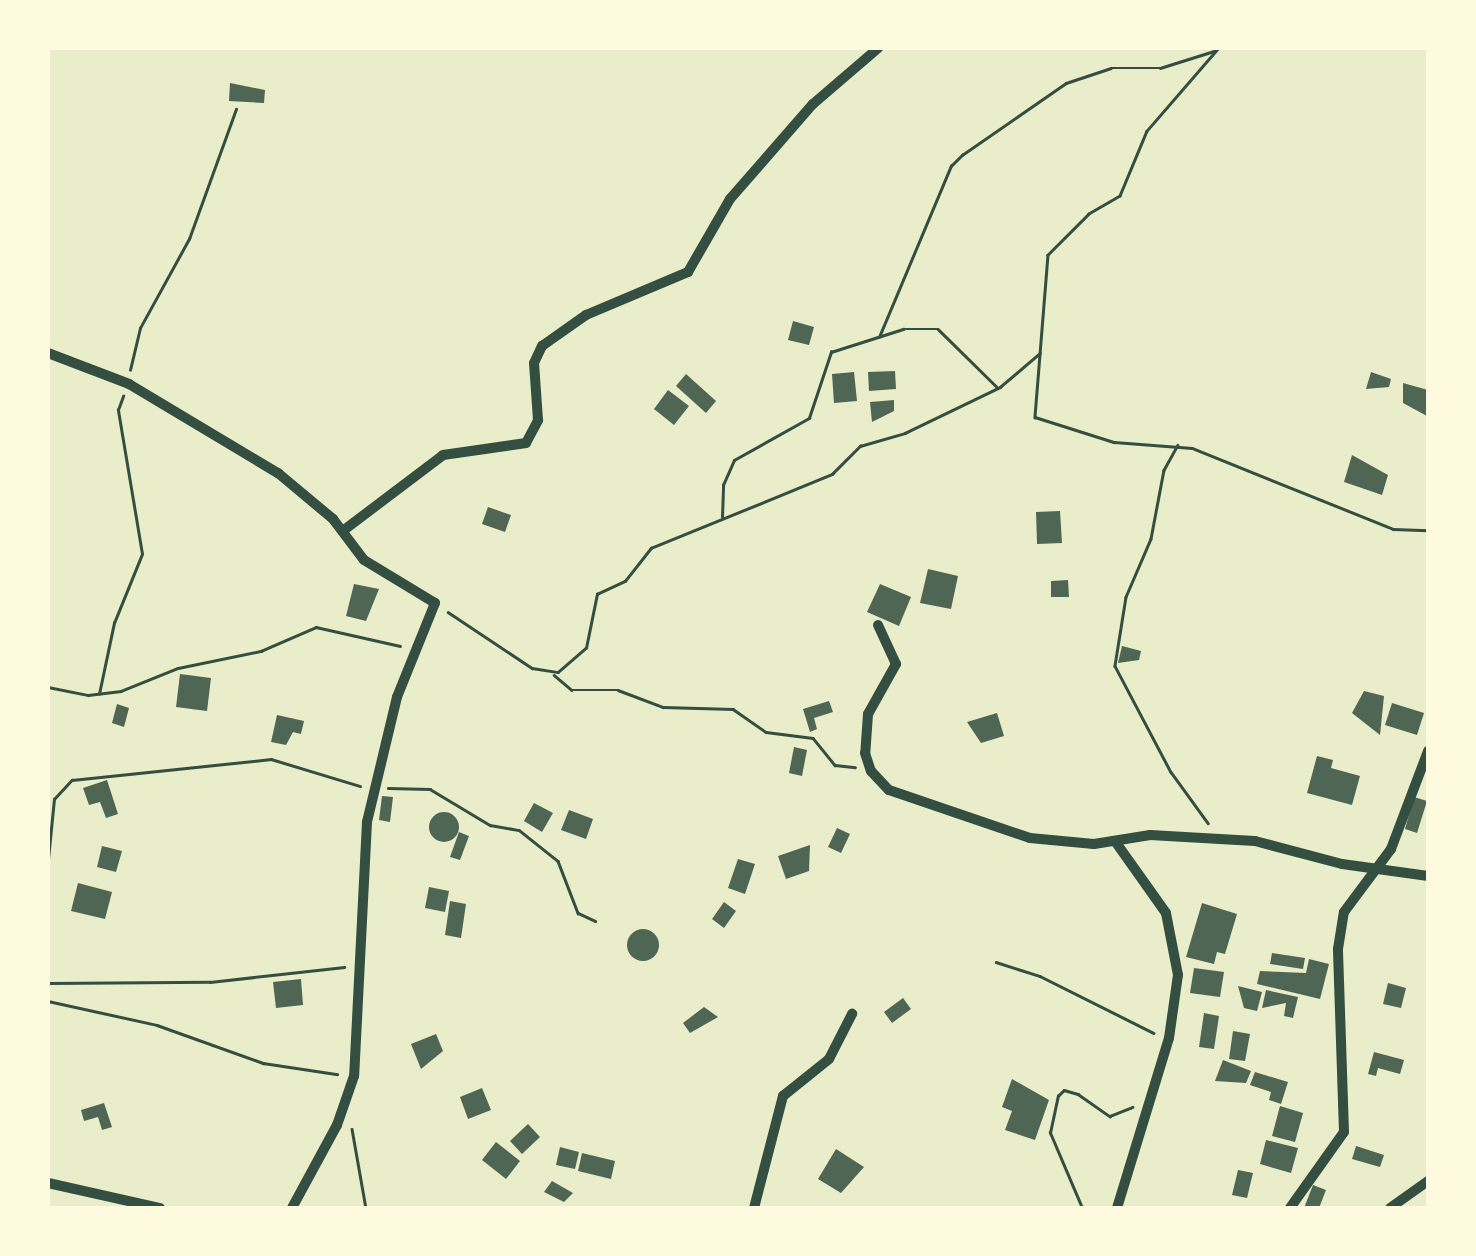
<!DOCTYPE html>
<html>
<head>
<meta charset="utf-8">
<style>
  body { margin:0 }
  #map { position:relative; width:1476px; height:1256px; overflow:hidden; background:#e9edc9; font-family:"Source Serif 4",serif }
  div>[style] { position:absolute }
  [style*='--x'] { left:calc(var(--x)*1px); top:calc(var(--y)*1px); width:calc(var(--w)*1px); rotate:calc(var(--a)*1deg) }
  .building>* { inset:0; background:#4f6655 }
  .round { border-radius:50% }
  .path>* { height:2.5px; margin:-1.25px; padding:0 1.25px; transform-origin:1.25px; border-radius:1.25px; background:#344e41 }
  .minor>* { height:10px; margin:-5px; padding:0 5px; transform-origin:5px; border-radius:5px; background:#344e41 }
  span { translate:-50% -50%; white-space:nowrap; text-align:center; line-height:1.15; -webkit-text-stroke:10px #fefae0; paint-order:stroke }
  .frame { position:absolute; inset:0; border:50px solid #fefae0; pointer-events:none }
</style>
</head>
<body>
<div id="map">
  <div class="building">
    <div style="clip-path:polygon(230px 83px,265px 90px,264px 103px,229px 101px)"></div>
    <div style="clip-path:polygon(793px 321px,814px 327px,809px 345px,788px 340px)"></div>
    <div style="clip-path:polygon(895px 371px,896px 389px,869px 391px,868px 372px)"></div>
    <div style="clip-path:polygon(854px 372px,857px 401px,834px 403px,832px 374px)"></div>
    <div style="clip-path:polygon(1371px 372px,1391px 379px,1389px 387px,1366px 389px)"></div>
    <div style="clip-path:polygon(686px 374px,716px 401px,706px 413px,676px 386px)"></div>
    <div style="clip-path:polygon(1403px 383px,1428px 390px,1427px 416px,1403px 403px)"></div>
    <div style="clip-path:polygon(668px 390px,689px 406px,674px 425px,654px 409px)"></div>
    <div style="clip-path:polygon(894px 400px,894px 411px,872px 422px,870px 402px)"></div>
    <div style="clip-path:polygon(1352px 455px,1388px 475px,1382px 495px,1344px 482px)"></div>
    <div style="clip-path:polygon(488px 507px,511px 515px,505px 532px,482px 524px)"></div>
    <div style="clip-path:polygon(1060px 511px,1062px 543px,1037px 544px,1036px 512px)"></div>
    <div style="clip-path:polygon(928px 569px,958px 576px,951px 609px,920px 603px)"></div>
    <div style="clip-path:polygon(1068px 580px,1069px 597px,1051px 597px,1051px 581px)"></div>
    <div style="clip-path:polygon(354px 584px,379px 589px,366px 621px,346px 616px)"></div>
    <div style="clip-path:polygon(880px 584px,911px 597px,899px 626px,867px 612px)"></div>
    <div style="clip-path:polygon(1122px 646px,1141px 651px,1139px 660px,1118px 663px)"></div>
    <div style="clip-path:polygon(180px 674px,211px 678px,207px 711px,176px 707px)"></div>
    <div style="clip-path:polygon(1364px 691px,1384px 696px,1380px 735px,1352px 713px)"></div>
    <div style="clip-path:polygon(829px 701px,833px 712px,814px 718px,817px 729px,810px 732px,803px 709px)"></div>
    <div style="clip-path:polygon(1392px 703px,1424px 713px,1417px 735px,1385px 725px)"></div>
    <div style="clip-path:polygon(117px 704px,129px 708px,124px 727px,112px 723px)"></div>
    <div style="clip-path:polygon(997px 713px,1004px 736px,981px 743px,967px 722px)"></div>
    <div style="clip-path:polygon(277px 715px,304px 721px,301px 734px,293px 732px,286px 745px,271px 742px)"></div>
    <div style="clip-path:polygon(794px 747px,807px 750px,802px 776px,789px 773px)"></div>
    <div style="clip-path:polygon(1317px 756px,1333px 760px,1331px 768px,1360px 776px,1352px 805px,1307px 793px)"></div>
    <div style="clip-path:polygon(107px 780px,118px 814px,106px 818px,100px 802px,89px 805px,83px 788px)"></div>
    <div style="clip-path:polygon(382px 796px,393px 797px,390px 822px,379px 820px)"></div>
    <div style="clip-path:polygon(1414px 797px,1427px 801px,1417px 833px,1405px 829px)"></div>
    <div style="clip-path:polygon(534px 803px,553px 813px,542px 832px,524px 821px)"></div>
    <div style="clip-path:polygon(569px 810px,593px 819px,586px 839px,561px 830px)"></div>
    <div class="round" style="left:429px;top:812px;width:30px;height:30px"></div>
    <div style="clip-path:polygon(837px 828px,850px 834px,841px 853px,828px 847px)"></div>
    <div style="clip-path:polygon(459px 832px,469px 836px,460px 860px,450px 857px)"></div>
    <div style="clip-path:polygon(810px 845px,809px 871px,786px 879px,778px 856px)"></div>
    <div style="clip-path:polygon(102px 846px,122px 851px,116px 872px,97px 867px)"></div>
    <div style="clip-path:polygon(738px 859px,755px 864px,745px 894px,728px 888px)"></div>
    <div style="clip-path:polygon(78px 883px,112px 892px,105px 919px,71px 911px)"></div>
    <div style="clip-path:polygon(429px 887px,449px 891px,445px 912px,425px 908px)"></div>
    <div style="clip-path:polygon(450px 901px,466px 904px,461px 938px,445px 935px)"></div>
    <div style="clip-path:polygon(724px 902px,736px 911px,724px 928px,712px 919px)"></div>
    <div style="clip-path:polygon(1202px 903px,1237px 914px,1225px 954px,1217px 952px,1214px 964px,1186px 957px)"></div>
    <div class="round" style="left:627px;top:929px;width:32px;height:32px"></div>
    <div style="clip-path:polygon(1272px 953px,1305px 958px,1303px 969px,1270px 964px)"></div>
    <div style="clip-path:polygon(1309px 959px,1329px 964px,1320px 999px,1257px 984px,1260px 971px,1306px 973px)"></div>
    <div style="clip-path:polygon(1194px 968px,1224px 972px,1220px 997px,1190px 993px)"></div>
    <div style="clip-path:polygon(301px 979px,303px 1005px,276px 1008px,273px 982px)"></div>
    <div style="clip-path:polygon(1388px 983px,1406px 988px,1401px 1008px,1383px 1004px)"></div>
    <div style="clip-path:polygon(1238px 986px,1262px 992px,1257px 1011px,1244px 1008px)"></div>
    <div style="clip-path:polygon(1266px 990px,1298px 997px,1293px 1018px,1284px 1016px,1286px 1003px,1262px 1008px)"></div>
    <div style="clip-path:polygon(903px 998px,911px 1009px,892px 1023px,884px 1012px)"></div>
    <div style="clip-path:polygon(704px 1007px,718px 1017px,690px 1033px,683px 1023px)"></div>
    <div style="clip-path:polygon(1204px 1013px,1219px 1016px,1214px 1049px,1199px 1047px)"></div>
    <div style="clip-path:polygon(1233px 1031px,1250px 1034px,1245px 1061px,1229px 1059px)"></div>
    <div style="clip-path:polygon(436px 1034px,443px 1051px,421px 1069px,411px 1044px)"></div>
    <div style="clip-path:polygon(1374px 1052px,1404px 1060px,1400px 1074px,1378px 1068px,1376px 1076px,1368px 1074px)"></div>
    <div style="clip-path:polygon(1223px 1060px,1251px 1071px,1246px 1083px,1215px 1081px)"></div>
    <div style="clip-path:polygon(1255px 1072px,1288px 1082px,1281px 1104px,1269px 1100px,1271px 1092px,1250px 1085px)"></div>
    <div style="clip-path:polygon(1012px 1079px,1049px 1100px,1035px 1140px,1005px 1130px,1012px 1111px,1002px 1107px)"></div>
    <div style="clip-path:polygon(482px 1088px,491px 1110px,468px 1119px,460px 1097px)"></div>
    <div style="clip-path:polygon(104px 1103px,112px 1127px,102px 1130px,98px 1117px,84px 1121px,81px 1110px)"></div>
    <div style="clip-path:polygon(1280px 1106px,1303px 1113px,1295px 1142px,1272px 1136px)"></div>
    <div style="clip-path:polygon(528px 1124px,540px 1137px,522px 1154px,510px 1141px)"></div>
    <div style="clip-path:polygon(1266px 1140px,1298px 1148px,1291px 1173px,1260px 1164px)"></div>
    <div style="clip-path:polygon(496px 1142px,520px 1161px,506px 1179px,482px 1160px)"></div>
    <div style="clip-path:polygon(1356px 1146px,1384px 1155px,1380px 1167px,1352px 1159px)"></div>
    <div style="clip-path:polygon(560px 1147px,579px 1152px,575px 1169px,556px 1165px)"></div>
    <div style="clip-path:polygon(836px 1149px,864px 1167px,841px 1193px,818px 1179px)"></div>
    <div style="clip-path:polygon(582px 1153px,615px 1161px,611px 1179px,578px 1171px)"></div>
    <div style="clip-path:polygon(1238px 1170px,1253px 1173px,1247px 1198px,1232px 1195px)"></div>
    <div style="clip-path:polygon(552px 1181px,573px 1193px,564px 1202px,544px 1192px)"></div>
    <div style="clip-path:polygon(1313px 1185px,1326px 1190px,1319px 1208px,1304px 1208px)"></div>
  </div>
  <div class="path">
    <div style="--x:1219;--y:48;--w:110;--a:130.9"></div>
    <div style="--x:1147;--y:131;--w:70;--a:112.6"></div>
    <div style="--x:1120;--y:196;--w:36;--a:150"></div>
    <div style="--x:1089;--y:214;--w:58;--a:135"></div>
    <div style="--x:1048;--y:255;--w:163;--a:94.6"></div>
    <div style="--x:1035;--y:417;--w:83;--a:17.6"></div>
    <div style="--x:1114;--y:442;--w:78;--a:4.4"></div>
    <div style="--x:1192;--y:448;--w:217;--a:21.9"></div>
    <div style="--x:1393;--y:529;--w:35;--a:2"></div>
    <div style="--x:879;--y:337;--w:186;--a:-67.2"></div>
    <div style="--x:951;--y:166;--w:16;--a:-45"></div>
    <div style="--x:962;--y:155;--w:126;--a:-34.7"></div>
    <div style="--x:1066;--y:83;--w:47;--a:-18.4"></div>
    <div style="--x:1111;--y:68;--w:49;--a:0"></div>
    <div style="--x:1160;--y:68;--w:57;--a:-17.5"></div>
    <div style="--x:130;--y:370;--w:43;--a:-76.6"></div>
    <div style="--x:140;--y:328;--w:102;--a:-61.2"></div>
    <div style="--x:189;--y:239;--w:138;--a:-70.1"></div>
    <div style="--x:1178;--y:445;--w:29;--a:119"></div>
    <div style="--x:1164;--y:470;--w:70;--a:100.7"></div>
    <div style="--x:1151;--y:539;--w:63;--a:113.3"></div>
    <div style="--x:1126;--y:597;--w:70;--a:99.1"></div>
    <div style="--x:1115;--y:666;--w:120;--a:62.2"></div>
    <div style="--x:1171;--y:772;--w:63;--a:54"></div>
    <div style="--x:722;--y:517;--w:32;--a:-88"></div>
    <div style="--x:723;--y:485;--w:27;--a:-66"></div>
    <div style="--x:734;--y:460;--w:86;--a:-29.2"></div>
    <div style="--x:809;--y:418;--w:70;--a:-71.6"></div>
    <div style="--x:831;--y:352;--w:76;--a:-17.7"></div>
    <div style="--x:903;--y:329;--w:35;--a:0"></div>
    <div style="--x:938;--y:329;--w:83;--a:44.5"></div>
    <div style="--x:448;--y:612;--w:101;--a:33.7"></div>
    <div style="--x:532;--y:668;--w:26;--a:9"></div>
    <div style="--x:558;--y:672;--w:37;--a:-41"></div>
    <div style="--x:586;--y:648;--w:55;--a:-78.5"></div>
    <div style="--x:597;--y:594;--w:31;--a:-25"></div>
    <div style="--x:625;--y:581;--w:42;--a:-51.8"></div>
    <div style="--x:651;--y:548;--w:196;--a:-22.2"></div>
    <div style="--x:832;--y:474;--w:40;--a:-45"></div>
    <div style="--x:860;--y:446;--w:47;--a:-16.1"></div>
    <div style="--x:905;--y:433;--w:106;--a:-25.8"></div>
    <div style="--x:1000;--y:387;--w:52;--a:-40.4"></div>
    <div style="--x:554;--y:675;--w:23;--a:40"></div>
    <div style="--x:572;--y:690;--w:46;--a:0"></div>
    <div style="--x:618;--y:690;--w:48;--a:20.7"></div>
    <div style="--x:663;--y:707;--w:70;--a:1.6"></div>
    <div style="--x:733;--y:709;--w:40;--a:34.9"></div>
    <div style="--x:766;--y:732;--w:47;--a:7.3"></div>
    <div style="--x:813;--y:738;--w:35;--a:51"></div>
    <div style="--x:835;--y:765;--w:20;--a:6"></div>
    <div style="--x:48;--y:687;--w:41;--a:11.3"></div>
    <div style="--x:88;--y:695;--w:33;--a:-7"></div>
    <div style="--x:121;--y:691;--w:61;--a:-22"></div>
    <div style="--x:178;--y:668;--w:85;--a:-11.6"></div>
    <div style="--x:261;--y:651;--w:60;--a:-23.6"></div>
    <div style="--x:316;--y:627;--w:86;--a:12.7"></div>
    <div style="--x:99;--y:694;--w:73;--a:-78.1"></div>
    <div style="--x:114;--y:623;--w:74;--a:-67.9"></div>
    <div style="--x:142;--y:554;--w:146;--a:-99.5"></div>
    <div style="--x:118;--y:410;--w:15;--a:-70"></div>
    <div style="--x:388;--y:788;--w:42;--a:1.4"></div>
    <div style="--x:430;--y:789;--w:70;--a:31"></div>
    <div style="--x:490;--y:825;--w:29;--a:10"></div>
    <div style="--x:519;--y:830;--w:50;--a:38.5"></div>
    <div style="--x:558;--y:861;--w:56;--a:69"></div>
    <div style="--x:578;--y:913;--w:19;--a:25"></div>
    <div style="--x:48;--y:859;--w:60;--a:-84.3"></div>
    <div style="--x:54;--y:799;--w:26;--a:-47"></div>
    <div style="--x:72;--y:780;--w:200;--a:-6"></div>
    <div style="--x:271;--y:759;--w:93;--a:16.9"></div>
    <div style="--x:996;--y:962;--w:46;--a:17.7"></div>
    <div style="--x:1040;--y:976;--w:127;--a:26.6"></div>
    <div style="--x:48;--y:983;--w:162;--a:-0.4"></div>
    <div style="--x:210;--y:982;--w:135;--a:-6.4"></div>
    <div style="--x:48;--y:1001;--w:112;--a:12.4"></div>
    <div style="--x:157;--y:1025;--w:113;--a:19.7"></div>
    <div style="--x:263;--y:1063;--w:75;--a:8.5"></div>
    <div style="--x:352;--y:1129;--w:80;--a:80"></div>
    <div style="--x:1082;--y:1208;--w:82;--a:-113.1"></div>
    <div style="--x:1050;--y:1133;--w:38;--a:-78"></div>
    <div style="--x:1058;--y:1096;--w:8;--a:-45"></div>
    <div style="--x:1064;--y:1090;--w:15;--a:16"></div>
    <div style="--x:1078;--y:1094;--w:39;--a:35"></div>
    <div style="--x:1110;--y:1116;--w:24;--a:-22"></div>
  </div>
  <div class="minor">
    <div style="--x:48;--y:353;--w:87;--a:20.9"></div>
    <div style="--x:129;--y:384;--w:174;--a:30.9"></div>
    <div style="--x:278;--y:473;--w:72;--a:39.9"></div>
    <div style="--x:333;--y:519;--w:51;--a:52.9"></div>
    <div style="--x:364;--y:560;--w:83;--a:31.2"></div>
    <div style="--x:435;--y:603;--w:101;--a:112"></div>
    <div style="--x:397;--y:697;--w:129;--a:103.5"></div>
    <div style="--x:367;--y:822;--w:254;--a:92.9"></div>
    <div style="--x:354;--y:1076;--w:52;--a:109.1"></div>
    <div style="--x:337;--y:1125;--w:94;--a:118.5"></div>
    <div style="--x:344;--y:530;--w:124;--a:-37.1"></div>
    <div style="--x:443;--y:455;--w:84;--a:-8.2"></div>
    <div style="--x:526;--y:443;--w:26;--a:-62"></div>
    <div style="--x:538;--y:420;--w:57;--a:-94"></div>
    <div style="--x:534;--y:363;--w:19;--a:-65"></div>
    <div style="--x:542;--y:346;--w:54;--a:-35.2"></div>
    <div style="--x:586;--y:315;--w:111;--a:-22.9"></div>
    <div style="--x:688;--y:272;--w:84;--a:-60.1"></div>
    <div style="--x:730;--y:199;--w:126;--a:-48.9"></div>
    <div style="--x:813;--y:104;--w:86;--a:-40.7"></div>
    <div style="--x:878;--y:625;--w:43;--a:65.2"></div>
    <div style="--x:896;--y:664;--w:57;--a:119.2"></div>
    <div style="--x:868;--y:714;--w:39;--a:94"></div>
    <div style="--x:865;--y:753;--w:19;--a:72"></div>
    <div style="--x:871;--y:771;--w:26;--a:47"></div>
    <div style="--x:889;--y:790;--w:149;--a:18.8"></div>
    <div style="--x:1030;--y:838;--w:64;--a:5.4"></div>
    <div style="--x:1094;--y:844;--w:57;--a:-9.1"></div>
    <div style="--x:1150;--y:835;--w:105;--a:3.3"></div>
    <div style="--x:1255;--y:841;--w:90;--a:14.8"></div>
    <div style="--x:1342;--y:864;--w:87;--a:7.9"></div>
    <div style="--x:48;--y:1183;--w:115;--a:12.6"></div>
    <div style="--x:754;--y:1208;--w:116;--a:-75.5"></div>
    <div style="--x:783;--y:1096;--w:59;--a:-38.8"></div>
    <div style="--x:829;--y:1059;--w:51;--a:-62.9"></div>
    <div style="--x:1117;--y:1208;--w:178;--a:-73"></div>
    <div style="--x:1169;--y:1038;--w:64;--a:-81.9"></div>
    <div style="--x:1178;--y:975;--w:63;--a:-101"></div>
    <div style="--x:1166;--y:913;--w:85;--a:-125.4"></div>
    <div style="--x:1290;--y:1208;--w:93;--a:-54.6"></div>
    <div style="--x:1344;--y:1132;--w:183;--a:-91.9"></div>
    <div style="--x:1338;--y:949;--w:37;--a:-81"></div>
    <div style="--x:1344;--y:912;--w:79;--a:-53.3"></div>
    <div style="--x:1391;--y:849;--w:105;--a:-69.3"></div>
    <div style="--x:1390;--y:1208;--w:47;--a:-35.4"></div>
  </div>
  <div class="frame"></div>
</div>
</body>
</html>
